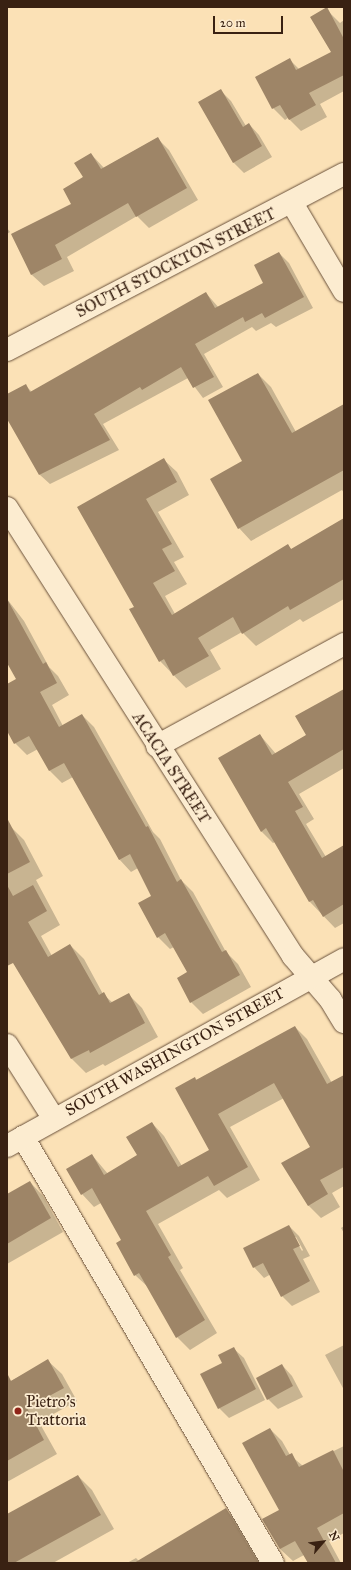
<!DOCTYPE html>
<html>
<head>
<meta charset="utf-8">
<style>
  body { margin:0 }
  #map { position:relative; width:351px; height:1570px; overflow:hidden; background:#fbe1b6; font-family:"IM FELL Great Primer",serif }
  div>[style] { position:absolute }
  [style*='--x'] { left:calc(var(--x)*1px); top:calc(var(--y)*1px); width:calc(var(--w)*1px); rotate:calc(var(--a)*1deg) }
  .shadow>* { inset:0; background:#0003 }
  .building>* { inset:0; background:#9e8567 }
  .roads { filter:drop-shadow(0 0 1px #6a513b) drop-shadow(0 0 1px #6a513b) }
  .minor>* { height:22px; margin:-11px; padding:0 11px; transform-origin:11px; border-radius:11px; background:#fcecd0 }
  .dots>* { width:11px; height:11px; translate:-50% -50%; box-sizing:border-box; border:2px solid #fcecd0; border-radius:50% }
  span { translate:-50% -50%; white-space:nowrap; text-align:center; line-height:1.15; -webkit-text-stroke:3.5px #fcecd0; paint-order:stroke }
  .street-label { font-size:16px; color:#392112 }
  .poi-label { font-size:16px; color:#392112 }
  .left { translate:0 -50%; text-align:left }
  .frame { position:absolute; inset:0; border:8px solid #392112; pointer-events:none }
  .north { position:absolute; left:303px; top:1522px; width:40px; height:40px; -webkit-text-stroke:3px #fcecd0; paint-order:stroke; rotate:62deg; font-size:11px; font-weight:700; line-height:16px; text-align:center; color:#392112 }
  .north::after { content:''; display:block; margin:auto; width:14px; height:18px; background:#392112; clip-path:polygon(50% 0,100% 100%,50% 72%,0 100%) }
  .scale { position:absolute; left:213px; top:16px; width:70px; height:18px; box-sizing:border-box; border:2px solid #392112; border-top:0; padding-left:5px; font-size:12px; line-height:14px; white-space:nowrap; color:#392112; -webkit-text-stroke:3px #fcecd0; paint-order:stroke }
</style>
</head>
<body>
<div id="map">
  <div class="shadow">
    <div style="clip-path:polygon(326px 9px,340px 23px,344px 20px,344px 91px,320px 104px,327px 117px,301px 131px,288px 118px,285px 120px,273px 108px,289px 59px,300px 70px,332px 52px)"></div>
    <div style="clip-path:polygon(221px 91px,231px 101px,246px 126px,249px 124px,259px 135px,272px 157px,244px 173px,234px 163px,200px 103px)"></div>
    <div style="clip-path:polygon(157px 138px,169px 150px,198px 200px,149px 228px,137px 216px,67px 257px,74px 271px,44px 286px,32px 275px,12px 234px,73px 204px,91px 154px,104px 168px)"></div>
    <div style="clip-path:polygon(7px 228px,10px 232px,7px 234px)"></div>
    <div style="clip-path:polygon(279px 253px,289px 263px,313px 308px,276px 327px,271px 323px,256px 331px,252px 327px,204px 354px,223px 387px,203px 398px,188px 378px,103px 424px,119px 450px,50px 484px,40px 475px,7px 417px,7px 395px,25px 385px,32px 392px,206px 293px,219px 308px,265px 284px)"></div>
    <div style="clip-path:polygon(258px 374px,271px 387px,296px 432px,344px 405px,344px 493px,342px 490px,251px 541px,239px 528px,243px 461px)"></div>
    <div style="clip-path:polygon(164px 460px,177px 472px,189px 495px,158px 512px,184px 557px,174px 562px,187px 584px,165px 596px,175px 614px,288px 546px,292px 550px,344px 519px,344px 599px,303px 622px,300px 619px,256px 646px,242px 632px,210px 650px,221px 669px,186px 688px,160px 661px,135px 607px,79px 507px)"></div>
    <div style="clip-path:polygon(7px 599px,24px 621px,49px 667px,58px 676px,69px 695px,52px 705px,63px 726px,82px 715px,94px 727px,153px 832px,160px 839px,181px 880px,193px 892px,226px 952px,238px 964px,251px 987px,203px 1014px,191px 1002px,189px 972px,174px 947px,170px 949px,158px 937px,153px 896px,138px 868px,131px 872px,119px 859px,73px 777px,62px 783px,50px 771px,38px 749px,27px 755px,15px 743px,7px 729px,7px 685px,17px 679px,7px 661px)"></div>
    <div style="clip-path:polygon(344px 692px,344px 768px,299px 794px,314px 819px,306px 824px,326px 857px,344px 846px,344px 923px,335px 928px,310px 902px,275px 842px,273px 843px,261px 831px,260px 735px,276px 754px,307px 735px)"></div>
    <div style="clip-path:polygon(11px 827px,24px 840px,43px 876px,36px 880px,60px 925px,41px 936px,52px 956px,70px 945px,84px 959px,103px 994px,113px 1003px,128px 994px,142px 1008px,158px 1037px,105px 1066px,103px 1064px,86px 1073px,72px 1059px,7px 952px,7px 829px)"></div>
    <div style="clip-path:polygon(295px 1027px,307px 1039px,332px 1083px,344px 1082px,344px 1186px,332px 1193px,340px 1207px,321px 1218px,308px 1205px,311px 1147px,284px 1098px,230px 1127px,260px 1180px,227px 1198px,219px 1190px,158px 1224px,183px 1268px,180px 1270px,217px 1333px,190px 1350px,177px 1337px,148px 1287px,135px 1275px,123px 1240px,101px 1203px,94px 1207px,82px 1194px,92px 1155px,108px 1174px,138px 1156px,152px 1123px,164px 1136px,182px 1166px,210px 1151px,195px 1078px,197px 1080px)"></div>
    <div style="clip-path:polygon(30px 1182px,43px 1196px,63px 1232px,7px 1264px,7px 1195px)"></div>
    <div style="clip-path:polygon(evenodd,289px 1226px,299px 1236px,310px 1256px,303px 1259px,320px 1292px,292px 1306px,282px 1296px,271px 1274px,264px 1278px,254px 1267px,244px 1249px,289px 1226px,294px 1237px,296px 1237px,303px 1250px,302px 1251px,294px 1237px)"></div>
    <div style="clip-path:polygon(344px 1226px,344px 1233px,341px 1228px)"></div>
    <div style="clip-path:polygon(344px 1345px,344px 1390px,325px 1355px)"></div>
    <div style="clip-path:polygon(233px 1348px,244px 1358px,265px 1400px,229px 1418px,219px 1408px,223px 1364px)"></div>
    <div style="clip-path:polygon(48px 1361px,62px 1374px,77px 1401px,39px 1422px,57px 1454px,7px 1482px,7px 1383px)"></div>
    <div style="clip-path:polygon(282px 1365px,292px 1376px,303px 1397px,278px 1409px,268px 1399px)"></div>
    <div style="clip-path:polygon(270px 1429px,282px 1441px,290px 1455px,303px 1466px,344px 1446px,344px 1533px,329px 1541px,341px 1563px,308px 1563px,304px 1555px,293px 1561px,280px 1549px,263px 1520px,280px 1511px)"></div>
    <div style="clip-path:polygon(78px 1476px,92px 1490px,114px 1529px,53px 1563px,12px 1563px,7px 1553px,7px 1515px)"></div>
    <div style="clip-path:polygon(226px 1510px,242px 1525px,264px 1563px,127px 1563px,136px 1558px,139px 1561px)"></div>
  </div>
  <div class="building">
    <div style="clip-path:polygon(327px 7px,344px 39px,344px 75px,309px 93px,316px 105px,289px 120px,280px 105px,272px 109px,255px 77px,290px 58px,296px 70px,331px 52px,310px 17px)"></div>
    <div style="clip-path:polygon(221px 89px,243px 127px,249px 123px,262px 146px,233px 163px,198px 102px)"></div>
    <div style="clip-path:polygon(158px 137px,187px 188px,136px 217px,128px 203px,55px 245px,62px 259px,31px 275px,11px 234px,71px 204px,63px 189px,83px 177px,74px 163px,91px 153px,101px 169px)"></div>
    <div style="clip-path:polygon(279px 252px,304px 297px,265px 318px,262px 313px,245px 322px,243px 317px,195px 344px,214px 377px,193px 388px,181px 367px,142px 390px,140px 387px,94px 414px,110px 440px,39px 475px,7px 419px,7px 394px,26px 384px,30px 392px,206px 292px,215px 308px,263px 283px,254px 265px)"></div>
    <div style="clip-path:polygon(258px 373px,292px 433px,344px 404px,344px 470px,238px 529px,210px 479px,242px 461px,208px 400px)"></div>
    <div style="clip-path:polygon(164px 458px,177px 482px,146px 499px,172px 544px,162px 549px,175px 571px,153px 583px,172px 615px,288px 544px,291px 549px,344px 518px,344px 579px,290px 610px,288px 606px,242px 634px,233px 617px,198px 638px,209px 656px,173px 676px,164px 659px,159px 662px,129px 609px,134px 607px,77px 507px)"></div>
    <div style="clip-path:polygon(7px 599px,43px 664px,46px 662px,57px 683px,40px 692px,59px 727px,82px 714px,146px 827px,148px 826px,177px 882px,181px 879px,222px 952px,226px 950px,240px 975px,190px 1003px,177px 978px,187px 972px,165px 933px,157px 938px,138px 903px,151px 896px,130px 854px,119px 860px,64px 763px,49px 771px,29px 736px,14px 744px,7px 731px,7px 684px,16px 679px,7px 663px)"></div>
    <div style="clip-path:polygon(344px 689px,344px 749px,288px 782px,303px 807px,295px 811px,322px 858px,344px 845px,344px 904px,323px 917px,313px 900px,309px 902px,266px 828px,261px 832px,218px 758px,260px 734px,272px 755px,306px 735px,295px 716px)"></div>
    <div style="clip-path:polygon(7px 818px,30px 862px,7px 874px)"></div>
    <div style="clip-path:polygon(7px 885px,13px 896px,33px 885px,47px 911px,28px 922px,48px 957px,70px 944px,99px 995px,104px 992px,110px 1003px,129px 993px,145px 1023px,90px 1053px,89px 1050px,71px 1059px,13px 963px,7px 966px)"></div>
    <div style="clip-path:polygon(295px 1026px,327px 1084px,344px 1075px,344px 1167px,320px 1180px,328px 1194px,308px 1206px,281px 1163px,310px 1147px,274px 1083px,218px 1114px,248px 1167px,214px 1186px,208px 1176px,146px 1211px,171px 1255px,168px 1257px,205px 1320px,176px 1338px,139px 1273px,134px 1276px,116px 1243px,121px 1240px,92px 1188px,81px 1195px,66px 1169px,92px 1154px,104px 1175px,137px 1155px,126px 1137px,152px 1122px,178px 1167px,209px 1150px,175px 1088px,195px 1077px,196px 1080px)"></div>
    <div style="clip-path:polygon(30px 1181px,51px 1218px,7px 1244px,7px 1194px)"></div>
    <div style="clip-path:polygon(289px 1225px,300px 1246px,293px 1249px,310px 1281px,281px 1297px,263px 1263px,253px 1268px,243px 1248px)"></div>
    <div style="clip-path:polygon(234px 1347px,256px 1389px,218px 1409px,200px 1374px,222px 1363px,218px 1355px)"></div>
    <div style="clip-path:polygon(48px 1359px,64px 1388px,27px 1408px,44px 1440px,7px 1461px,7px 1373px,11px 1381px)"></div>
    <div style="clip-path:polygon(282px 1364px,293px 1386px,267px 1400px,256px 1378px)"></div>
    <div style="clip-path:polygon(270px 1428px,286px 1456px,292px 1453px,299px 1467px,333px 1450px,344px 1472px,344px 1513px,317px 1528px,336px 1563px,308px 1563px,295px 1541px,280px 1549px,262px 1519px,279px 1510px,242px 1443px)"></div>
    <div style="clip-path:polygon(78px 1475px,101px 1515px,14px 1563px,7px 1563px,7px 1514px)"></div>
    <div style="clip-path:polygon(226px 1508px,258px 1562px,134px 1563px)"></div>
  </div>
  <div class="roads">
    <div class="minor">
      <div style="--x:292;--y:203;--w:102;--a:59.4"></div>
      <div style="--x:7;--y:350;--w:380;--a:-27.6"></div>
      <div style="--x:7;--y:508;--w:532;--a:57.45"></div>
      <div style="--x:293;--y:956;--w:57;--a:49.3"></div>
      <div style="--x:330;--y:999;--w:27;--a:59"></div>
      <div style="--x:157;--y:746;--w:213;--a:-28.6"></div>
      <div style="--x:7;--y:1045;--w:88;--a:57.6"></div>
      <div style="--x:23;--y:1137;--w:494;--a:59.6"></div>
      <div style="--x:7;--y:1146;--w:385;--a:-29"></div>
    </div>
  </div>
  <div class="dots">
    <div style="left:18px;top:1411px;background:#8f2418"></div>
  </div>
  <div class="street-label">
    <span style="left:176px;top:263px;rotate:-27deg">SOUTH STOCKTON STREET</span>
    <span style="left:171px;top:768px;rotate:57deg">ACACIA STREET</span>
    <span style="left:175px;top:1052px;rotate:-29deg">SOUTH WASHINGTON STREET</span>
  </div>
  <div class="poi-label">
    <span class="left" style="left:26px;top:1411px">Pietro's<br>Trattoria</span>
  </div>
  <div class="frame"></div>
  <div class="north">N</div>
  <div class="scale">20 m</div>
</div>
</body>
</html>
